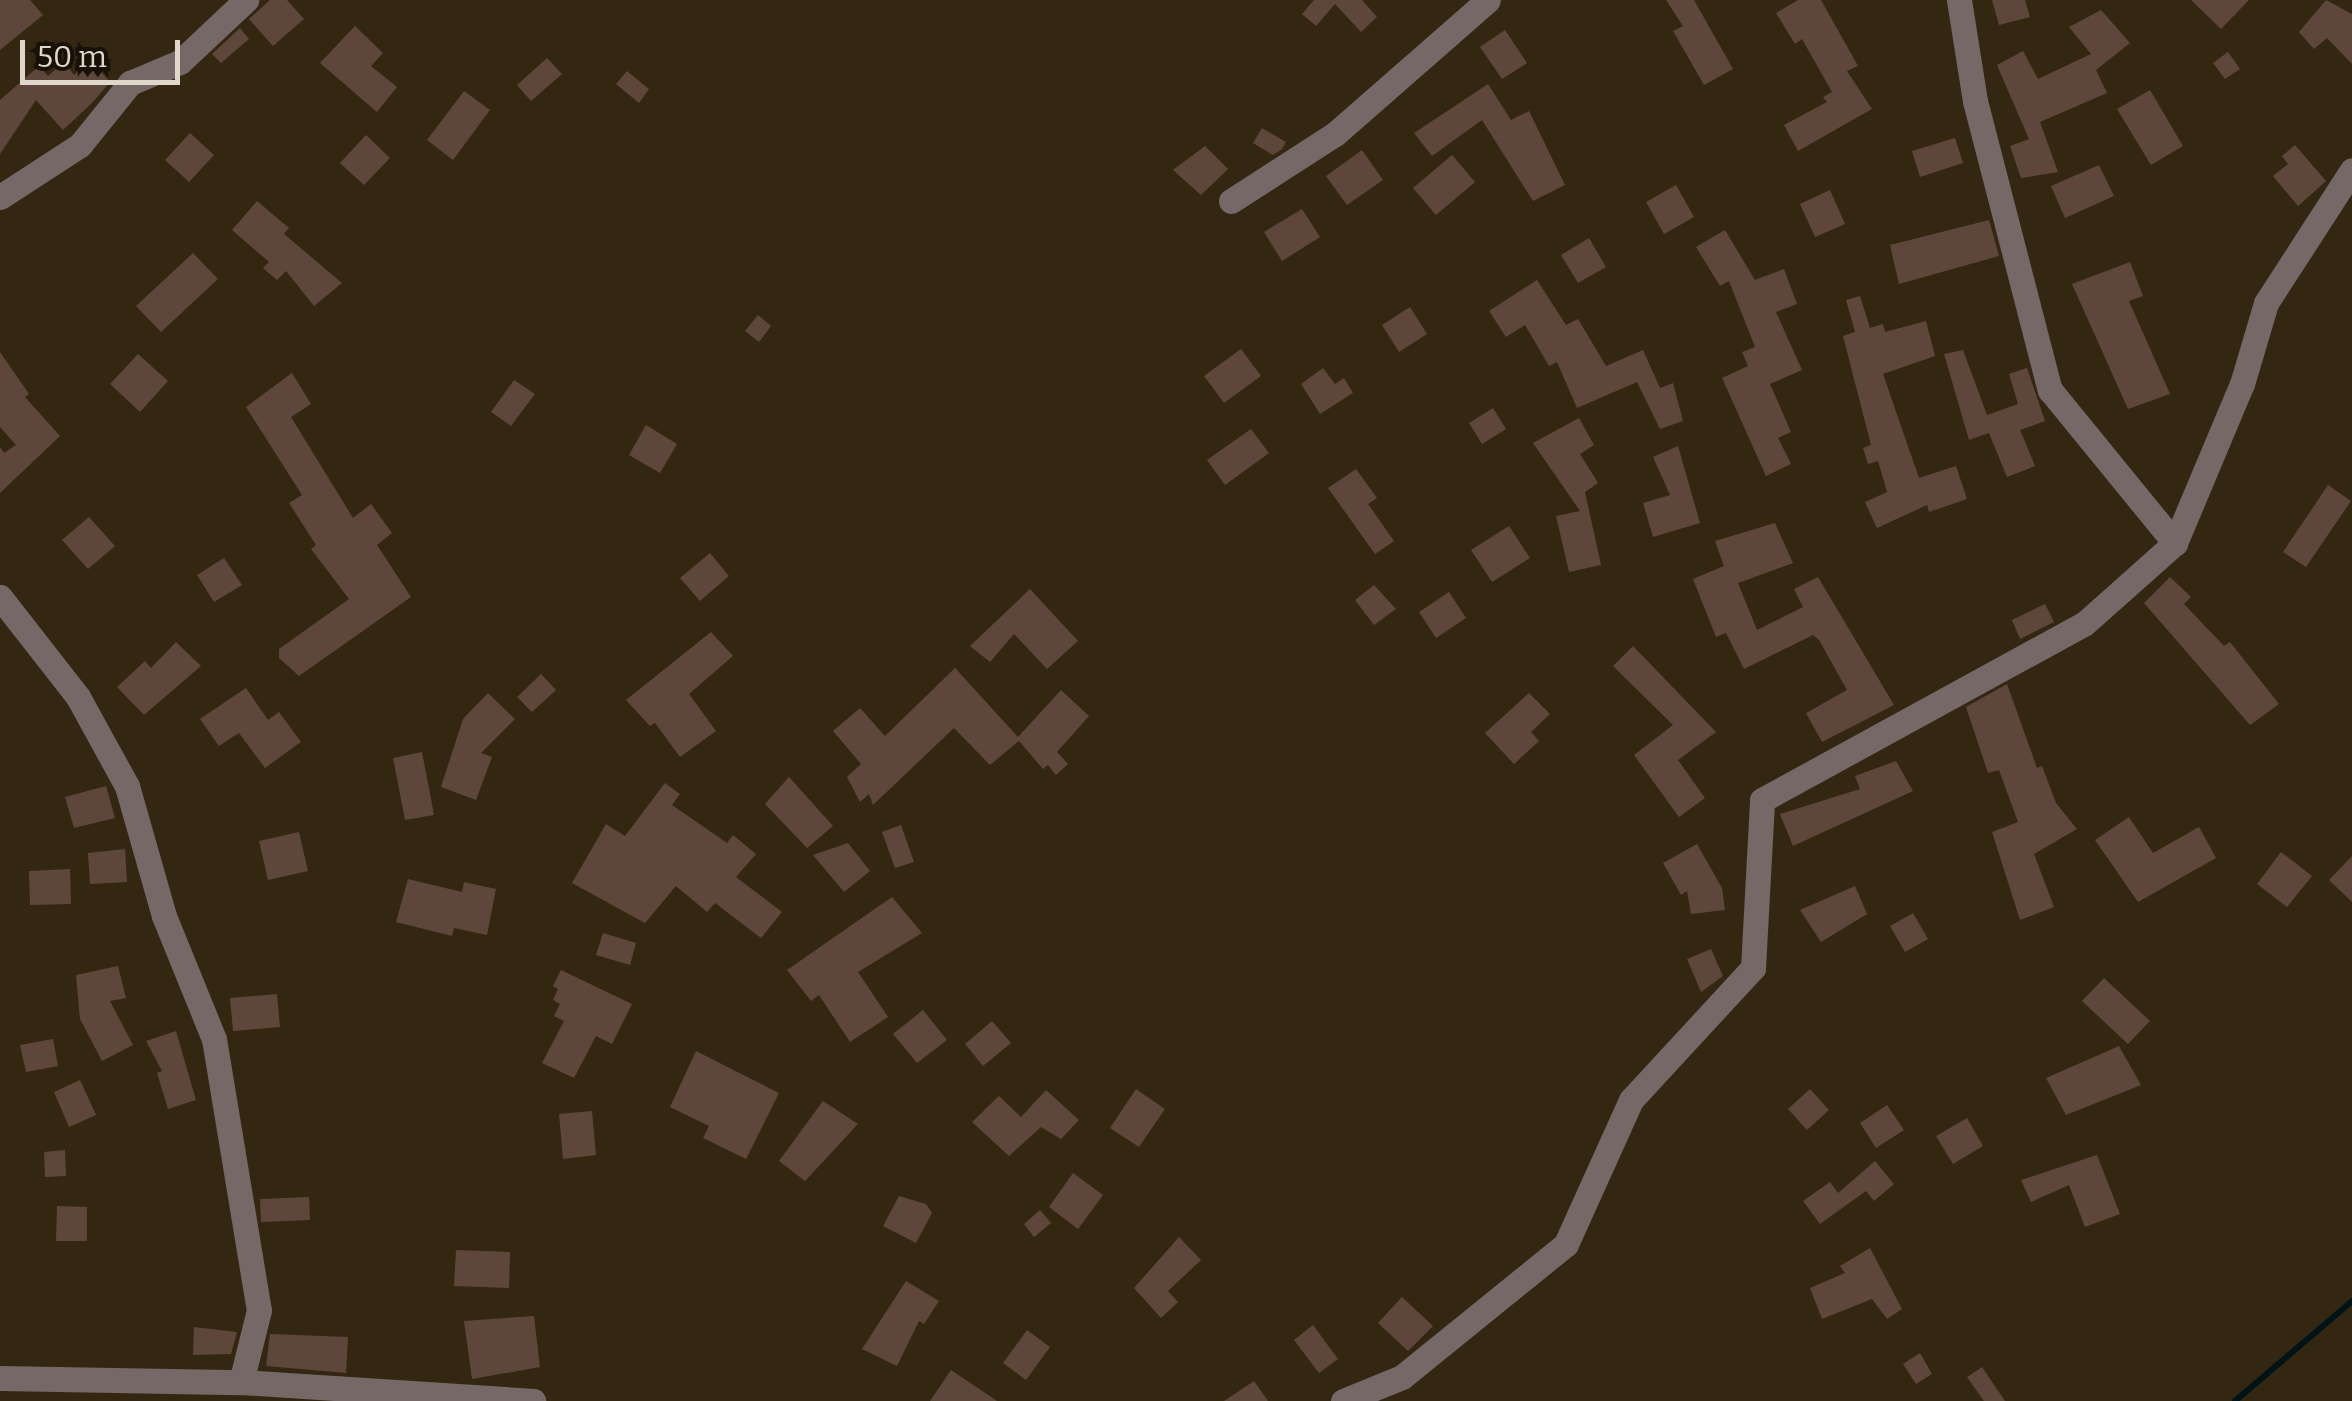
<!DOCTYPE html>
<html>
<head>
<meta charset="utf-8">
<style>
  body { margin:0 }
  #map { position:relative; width:2352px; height:1401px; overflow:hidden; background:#342712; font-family:Bitter,serif }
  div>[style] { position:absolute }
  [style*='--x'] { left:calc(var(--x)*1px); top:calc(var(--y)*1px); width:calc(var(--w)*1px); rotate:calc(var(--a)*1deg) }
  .stream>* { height:6px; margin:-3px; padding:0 3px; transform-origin:3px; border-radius:3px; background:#001417 }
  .building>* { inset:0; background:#5e473a }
  .minor>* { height:25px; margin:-12.5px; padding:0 12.5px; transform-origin:12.5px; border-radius:12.5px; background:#756866 }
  span { translate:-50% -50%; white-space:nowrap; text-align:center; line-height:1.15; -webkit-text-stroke:10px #171108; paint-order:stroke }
  .scale { position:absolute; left:20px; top:40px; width:160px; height:45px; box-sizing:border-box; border:5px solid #dfd7ca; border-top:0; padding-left:12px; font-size:30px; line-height:35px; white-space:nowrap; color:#dfd7ca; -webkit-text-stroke:8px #171108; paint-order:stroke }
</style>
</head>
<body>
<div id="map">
  <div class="stream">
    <div style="--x:2235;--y:1401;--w:154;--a:-40.5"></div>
  </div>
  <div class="building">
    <div style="clip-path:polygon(0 0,30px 0,43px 15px,0 50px)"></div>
    <div style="clip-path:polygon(270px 0,287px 0,304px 19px,273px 46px,249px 19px)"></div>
    <div style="clip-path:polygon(1314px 0,1362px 0,1377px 17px,1361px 32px,1335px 4px,1316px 26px,1302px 14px)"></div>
    <div style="clip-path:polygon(1666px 0,1694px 0,1733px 69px,1704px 85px,1673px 31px,1683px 26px)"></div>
    <div style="clip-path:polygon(1798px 0,1821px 0,1858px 66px,1847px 71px,1872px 109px,1798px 151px,1784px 125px,1827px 102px,1823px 97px,1832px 92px,1802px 39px,1795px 44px,1776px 13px)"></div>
    <div style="clip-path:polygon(1992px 0,2025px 0,2030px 17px,1999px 25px)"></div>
    <div style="clip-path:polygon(2191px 0,2249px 0,2221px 29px)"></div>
    <div style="clip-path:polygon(2326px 0,2352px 14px,2352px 64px,2327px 38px,2314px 49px,2299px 32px)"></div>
    <div style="clip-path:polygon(2101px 10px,2130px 43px,2096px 70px,2107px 93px,2040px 122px,2058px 172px,2021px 178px,2010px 146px,2029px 139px,1997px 65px,2023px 51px,2038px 79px,2091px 54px,2069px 27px)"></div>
    <div style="clip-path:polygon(355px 26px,383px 53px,371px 66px,397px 87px,377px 112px,320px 63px)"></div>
    <div style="clip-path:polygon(240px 28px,249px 39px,221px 63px,212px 54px)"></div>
    <div style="clip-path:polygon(1505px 30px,1527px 63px,1502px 79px,1480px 47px)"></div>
    <div style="clip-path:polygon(2228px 52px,2240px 69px,2225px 79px,2213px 63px)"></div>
    <div style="clip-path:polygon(547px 58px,562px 74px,531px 101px,517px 85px)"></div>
    <div style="clip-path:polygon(91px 60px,110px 82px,93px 102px,63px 130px,36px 100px,0 154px,0 100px,39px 66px,48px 76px,64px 62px,74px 75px)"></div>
    <div style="clip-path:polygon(627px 71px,649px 89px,639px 103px,616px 84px)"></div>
    <div style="clip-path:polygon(1488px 84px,1511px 120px,1529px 111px,1565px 185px,1533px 201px,1482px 120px,1432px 156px,1414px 133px)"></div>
    <div style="clip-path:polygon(2150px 90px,2183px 146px,2151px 165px,2117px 109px)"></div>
    <div style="clip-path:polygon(464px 91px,490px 110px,453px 160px,427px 140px)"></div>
    <div style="clip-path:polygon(1262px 128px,1286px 142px,1282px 149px,1273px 155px,1253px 143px)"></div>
    <div style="clip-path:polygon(190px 133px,214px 155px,189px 182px,165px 160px)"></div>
    <div style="clip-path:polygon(366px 135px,390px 158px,364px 185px,340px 163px)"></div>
    <div style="clip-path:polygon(1955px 138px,1963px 163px,1920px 177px,1912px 151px)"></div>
    <div style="clip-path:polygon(2295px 145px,2326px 181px,2298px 206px,2273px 176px,2288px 164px,2282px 156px)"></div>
    <div style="clip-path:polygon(1205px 146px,1228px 169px,1201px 195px,1173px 170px)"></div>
    <div style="clip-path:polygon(1362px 150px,1383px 180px,1347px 205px,1326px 176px)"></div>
    <div style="clip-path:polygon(1452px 155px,1475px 182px,1436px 215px,1413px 188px)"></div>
    <div style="clip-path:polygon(2099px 165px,2114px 196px,2065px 218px,2051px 186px)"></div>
    <div style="clip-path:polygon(1676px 185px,1694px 217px,1664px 234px,1646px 202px)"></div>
    <div style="clip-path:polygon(1830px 190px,1845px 224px,1815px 237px,1800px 204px)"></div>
    <div style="clip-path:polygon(257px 201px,289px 228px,284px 234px,342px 283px,314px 306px,286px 271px,277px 280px,263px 268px,269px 262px,232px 230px)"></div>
    <div style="clip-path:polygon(1302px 209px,1320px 237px,1282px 261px,1264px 232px)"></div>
    <div style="clip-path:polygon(1989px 220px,1999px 256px,1899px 284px,1890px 245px)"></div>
    <div style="clip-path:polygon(1725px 230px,1755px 280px,1784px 269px,1797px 304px,1776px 312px,1802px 370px,1770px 384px,1791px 432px,1778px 438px,1791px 464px,1766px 476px,1722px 378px,1748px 366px,1742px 352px,1755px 347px,1729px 281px,1720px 286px,1696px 247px)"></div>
    <div style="clip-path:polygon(1589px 238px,1606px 267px,1578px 283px,1561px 255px)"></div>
    <div style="clip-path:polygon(193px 253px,218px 279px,161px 332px,136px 306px)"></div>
    <div style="clip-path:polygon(2130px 262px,2143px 296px,2129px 301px,2170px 394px,2128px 409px,2072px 284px)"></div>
    <div style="clip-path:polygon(1537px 280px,1566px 325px,1578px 319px,1606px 366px,1643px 350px,1660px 388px,1673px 383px,1683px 421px,1660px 429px,1637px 382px,1577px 408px,1557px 362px,1549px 366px,1525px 325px,1506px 337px,1489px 311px)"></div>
    <div style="clip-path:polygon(1860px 296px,1870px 328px,1883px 324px,1885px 332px,1926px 321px,1935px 356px,1883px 374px,1919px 478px,1956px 466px,1967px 499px,1929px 512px,1927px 505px,1877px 528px,1865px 502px,1887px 492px,1878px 461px,1868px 464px,1863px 448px,1871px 445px,1843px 336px,1855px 332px,1846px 300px)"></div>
    <div style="clip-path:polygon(1410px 307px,1427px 334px,1399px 352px,1382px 325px)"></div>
    <div style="clip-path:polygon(758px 315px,771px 326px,759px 342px,745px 331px)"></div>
    <div style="clip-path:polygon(1241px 349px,1261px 376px,1224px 403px,1204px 376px)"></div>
    <div style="clip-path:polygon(1963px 350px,1987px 415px,2018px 404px,2009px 374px,2027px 368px,2045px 421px,2020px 430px,2035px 466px,2007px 477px,1989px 433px,1969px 440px,1944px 354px)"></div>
    <div style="clip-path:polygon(0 352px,29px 394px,25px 397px,60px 436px,0 493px,0 447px,4px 453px,16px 445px,0 427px)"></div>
    <div style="clip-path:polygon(138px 354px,168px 381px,140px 412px,110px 384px)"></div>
    <div style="clip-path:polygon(1323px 368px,1335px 384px,1344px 378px,1353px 393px,1320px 414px,1301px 384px)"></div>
    <div style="clip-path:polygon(292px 373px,311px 404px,291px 417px,353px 518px,371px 504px,392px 533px,377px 545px,411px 597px,299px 676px,279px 658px,279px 649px,349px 599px,311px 549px,316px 545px,289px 503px,302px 495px,246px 407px)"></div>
    <div style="clip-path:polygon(514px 380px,535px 394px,511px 426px,491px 412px)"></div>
    <div style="clip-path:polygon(1493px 408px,1506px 429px,1482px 444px,1469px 423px)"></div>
    <div style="clip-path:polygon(1579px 418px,1594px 445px,1580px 454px,1598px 483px,1585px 492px,1601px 565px,1569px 572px,1556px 516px,1580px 511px,1533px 443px)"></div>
    <div style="clip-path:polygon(646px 425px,677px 444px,660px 473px,629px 455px)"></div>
    <div style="clip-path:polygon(1251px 429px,1269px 453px,1225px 485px,1207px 460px)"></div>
    <div style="clip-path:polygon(1678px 446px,1700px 523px,1653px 537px,1643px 503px,1670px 495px,1653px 457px)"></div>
    <div style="clip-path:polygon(1356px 469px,1377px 498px,1368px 504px,1394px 541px,1375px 554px,1328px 488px)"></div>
    <div style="clip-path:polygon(2328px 485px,2351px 501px,2306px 567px,2283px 552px)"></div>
    <div style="clip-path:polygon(89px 517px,115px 546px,88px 569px,62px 540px)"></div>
    <div style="clip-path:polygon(1775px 523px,1793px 563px,1738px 583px,1757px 630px,1803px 607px,1794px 589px,1818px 577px,1894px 705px,1822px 742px,1806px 713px,1847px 690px,1819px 640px,1813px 635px,1744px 669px,1726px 633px,1716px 637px,1693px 579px,1724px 566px,1715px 541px)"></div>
    <div style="clip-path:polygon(1509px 526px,1530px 558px,1492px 582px,1471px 550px)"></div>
    <div style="clip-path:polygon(710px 553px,729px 576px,700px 601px,680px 578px)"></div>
    <div style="clip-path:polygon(224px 558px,242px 585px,214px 602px,197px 575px)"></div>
    <div style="clip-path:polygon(2170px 577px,2191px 597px,2184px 604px,2224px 646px,2230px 642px,2279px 704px,2250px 725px,2144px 603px)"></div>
    <div style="clip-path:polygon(1374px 585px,1396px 609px,1374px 625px,1355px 600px)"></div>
    <div style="clip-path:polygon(1030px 589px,1078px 641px,1047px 669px,1014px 634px,990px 662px,970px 646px)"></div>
    <div style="clip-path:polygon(1449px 592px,1466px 618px,1436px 638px,1419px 612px)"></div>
    <div style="clip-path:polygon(2045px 604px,2054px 622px,2020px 639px,2012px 620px)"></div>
    <div style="clip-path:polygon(711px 632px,733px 656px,689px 694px,716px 731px,680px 757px,655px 723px,650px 726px,626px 700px)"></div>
    <div style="clip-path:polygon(176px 642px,201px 666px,144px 715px,117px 687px,145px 661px,151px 668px)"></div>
    <div style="clip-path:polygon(1633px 646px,1716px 732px,1678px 760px,1705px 798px,1679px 817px,1634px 755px,1673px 725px,1613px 666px)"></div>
    <div style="clip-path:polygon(955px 668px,1018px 737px,1061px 690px,1089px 716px,1057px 752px,1068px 764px,1056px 775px,1048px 765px,1043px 769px,1019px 741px,990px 765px,954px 728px,873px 805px,869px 794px,860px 802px,847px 777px,861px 764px,833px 731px,860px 708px,885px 736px)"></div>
    <div style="clip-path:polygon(541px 674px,556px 690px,532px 712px,517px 697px)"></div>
    <div style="clip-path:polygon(2007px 684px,2037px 768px,2042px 766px,2056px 803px,2077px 829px,2034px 854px,2054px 907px,2020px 920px,1992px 832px,2018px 822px,1999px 770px,1988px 773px,1966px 707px)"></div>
    <div style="clip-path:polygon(246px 688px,268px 720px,279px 712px,301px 742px,265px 768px,239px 733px,219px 746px,200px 719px)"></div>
    <div style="clip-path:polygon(488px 693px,515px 719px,481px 753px,492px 757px,476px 800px,441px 787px,463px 719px)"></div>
    <div style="clip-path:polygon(1529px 693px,1550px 714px,1531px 732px,1539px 741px,1514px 764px,1485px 733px)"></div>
    <div style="clip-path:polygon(422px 752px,434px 815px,405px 820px,393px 758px)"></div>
    <div style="clip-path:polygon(1896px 761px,1913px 791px,1793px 846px,1780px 814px,1860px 789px,1855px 776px)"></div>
    <div style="clip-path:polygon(789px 777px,833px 826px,807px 848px,765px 804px)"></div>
    <div style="clip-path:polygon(665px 783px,680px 794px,672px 805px,727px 843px,733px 835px,756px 854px,736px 877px,782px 912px,761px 938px,715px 903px,707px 912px,676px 886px,645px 923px,572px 883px,606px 824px,625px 836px)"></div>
    <div style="clip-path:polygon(106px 786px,115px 818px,74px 828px,65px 797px)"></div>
    <div style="clip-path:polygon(2129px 817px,2153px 853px,2199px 827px,2216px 858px,2138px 902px,2095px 840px)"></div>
    <div style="clip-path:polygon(901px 825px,914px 862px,895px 868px,882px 832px)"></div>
    <div style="clip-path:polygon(299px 832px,308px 871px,268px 880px,259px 841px)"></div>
    <div style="clip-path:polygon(848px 843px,870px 871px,844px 892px,813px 855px)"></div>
    <div style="clip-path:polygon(1697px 844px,1722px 888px,1725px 910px,1691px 914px,1687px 891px,1681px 895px,1663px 863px)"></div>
    <div style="clip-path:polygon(125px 849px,127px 882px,90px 884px,88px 853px)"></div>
    <div style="clip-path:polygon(2281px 852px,2312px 876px,2287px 907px,2257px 884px)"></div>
    <div style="clip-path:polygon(2352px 856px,2352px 902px,2329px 880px)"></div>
    <div style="clip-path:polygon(70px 869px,71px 904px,30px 905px,29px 871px)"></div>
    <div style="clip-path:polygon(408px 879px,462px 892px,464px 882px,496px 889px,487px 935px,454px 928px,452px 936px,396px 922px)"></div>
    <div style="clip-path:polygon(1855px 886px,1867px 914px,1821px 942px,1800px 910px)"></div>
    <div style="clip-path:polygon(892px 897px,922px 933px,858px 972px,888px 1017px,850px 1042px,819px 995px,811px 1001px,787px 970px)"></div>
    <div style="clip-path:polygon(1913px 913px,1928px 939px,1905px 952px,1890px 926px)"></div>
    <div style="clip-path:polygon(603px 933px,636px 943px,630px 965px,596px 955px)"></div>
    <div style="clip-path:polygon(1711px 949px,1723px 976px,1701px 992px,1687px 959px)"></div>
    <div style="clip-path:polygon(118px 966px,126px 998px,110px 1001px,133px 1045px,102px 1061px,80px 1019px,76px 975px)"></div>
    <div style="clip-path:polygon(561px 970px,632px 1004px,612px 1044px,596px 1036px,574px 1078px,542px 1063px,564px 1021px,554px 1016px,560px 1004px,553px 1000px,558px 989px,553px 986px)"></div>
    <div style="clip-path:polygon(2104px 978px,2150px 1021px,2128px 1044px,2082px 1001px)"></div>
    <div style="clip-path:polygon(277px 994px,280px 1027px,233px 1031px,230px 998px)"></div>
    <div style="clip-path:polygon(923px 1010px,947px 1040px,917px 1063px,893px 1034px)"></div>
    <div style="clip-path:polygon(992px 1021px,1011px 1043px,983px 1066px,965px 1044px)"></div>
    <div style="clip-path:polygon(176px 1031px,196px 1100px,168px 1109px,157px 1073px,162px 1071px,146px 1041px)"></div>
    <div style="clip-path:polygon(53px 1039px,58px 1066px,26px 1072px,20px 1045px)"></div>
    <div style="clip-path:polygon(2119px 1046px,2141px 1085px,2066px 1115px,2046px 1078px)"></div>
    <div style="clip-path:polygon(696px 1051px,779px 1093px,746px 1159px,703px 1138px,709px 1126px,670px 1107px)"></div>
    <div style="clip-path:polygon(80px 1080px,96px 1115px,69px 1127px,54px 1092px)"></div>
    <div style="clip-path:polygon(1136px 1089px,1165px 1109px,1139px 1147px,1110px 1128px)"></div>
    <div style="clip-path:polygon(1810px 1089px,1829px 1110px,1807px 1130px,1788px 1109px)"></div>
    <div style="clip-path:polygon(1046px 1090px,1079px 1120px,1061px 1139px,1041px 1127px,1009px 1156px,972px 1122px,999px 1096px,1021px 1117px)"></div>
    <div style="clip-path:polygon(823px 1101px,858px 1124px,805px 1181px,779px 1161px)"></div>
    <div style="clip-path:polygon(1887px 1105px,1904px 1130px,1876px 1148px,1860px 1123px)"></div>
    <div style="clip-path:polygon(592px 1111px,596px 1155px,563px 1159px,559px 1114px)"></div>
    <div style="clip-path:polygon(1967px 1118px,1983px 1146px,1953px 1164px,1936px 1136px)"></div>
    <div style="clip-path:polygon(65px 1150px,66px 1176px,45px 1177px,44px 1152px)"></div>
    <div style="clip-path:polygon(2097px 1155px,2120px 1214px,2085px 1227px,2069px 1185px,2031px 1202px,2021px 1180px)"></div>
    <div style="clip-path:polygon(1875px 1161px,1894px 1184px,1874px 1201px,1866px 1191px,1820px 1224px,1803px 1201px,1830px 1182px,1838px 1193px)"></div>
    <div style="clip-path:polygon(1073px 1173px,1103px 1195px,1078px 1229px,1049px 1207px)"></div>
    <div style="clip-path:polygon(899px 1196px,926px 1204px,932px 1213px,916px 1243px,883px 1226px)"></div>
    <div style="clip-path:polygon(309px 1197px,310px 1220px,261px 1222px,260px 1199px)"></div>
    <div style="clip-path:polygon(57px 1206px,87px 1207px,87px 1241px,56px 1241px)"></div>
    <div style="clip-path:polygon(1040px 1210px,1051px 1223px,1034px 1237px,1024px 1224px)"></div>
    <div style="clip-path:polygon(1179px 1237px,1201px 1260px,1168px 1291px,1178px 1302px,1161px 1318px,1134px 1288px)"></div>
    <div style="clip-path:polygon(1870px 1248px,1902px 1309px,1887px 1319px,1872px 1299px,1822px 1319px,1810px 1288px,1845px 1273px,1840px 1266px)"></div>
    <div style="clip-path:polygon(456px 1250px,510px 1252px,509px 1288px,454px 1286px)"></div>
    <div style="clip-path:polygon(906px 1281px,939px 1301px,924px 1324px,919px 1321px,897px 1366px,862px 1349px)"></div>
    <div style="clip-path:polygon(1402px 1297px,1433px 1326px,1408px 1351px,1378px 1323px)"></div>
    <div style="clip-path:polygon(534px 1316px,540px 1367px,472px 1379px,464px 1321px)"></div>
    <div style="clip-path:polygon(1313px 1325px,1338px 1359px,1319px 1373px,1294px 1340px)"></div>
    <div style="clip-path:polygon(194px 1327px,237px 1332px,231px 1354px,193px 1355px)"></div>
    <div style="clip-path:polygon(1027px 1330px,1050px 1347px,1026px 1380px,1003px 1363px)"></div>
    <div style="clip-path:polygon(270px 1334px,348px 1337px,346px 1373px,266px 1366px)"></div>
    <div style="clip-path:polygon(1920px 1353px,1932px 1374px,1916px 1384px,1903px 1364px)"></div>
    <div style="clip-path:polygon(1982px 1367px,2005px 1401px,1984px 1401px,1967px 1377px)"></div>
    <div style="clip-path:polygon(951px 1370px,997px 1401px,930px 1401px)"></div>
    <div style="clip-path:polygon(1254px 1381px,1268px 1401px,1224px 1401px)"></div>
  </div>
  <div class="minor">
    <div style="--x:1959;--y:0;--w:102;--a:81"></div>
    <div style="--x:1975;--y:101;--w:299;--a:75.5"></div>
    <div style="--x:2050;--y:390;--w:198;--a:50.8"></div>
    <div style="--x:0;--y:197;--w:95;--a:-33"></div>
    <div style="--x:80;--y:145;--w:80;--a:-51.1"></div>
    <div style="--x:130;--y:83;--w:54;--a:-22.8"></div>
    <div style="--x:180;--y:62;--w:91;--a:-43.2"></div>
    <div style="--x:1231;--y:201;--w:124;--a:-32.8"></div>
    <div style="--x:1335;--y:134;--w:203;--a:-41.2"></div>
    <div style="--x:0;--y:597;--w:127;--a:52"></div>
    <div style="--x:78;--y:697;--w:102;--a:61.2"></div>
    <div style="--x:127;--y:786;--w:135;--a:74.1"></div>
    <div style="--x:164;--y:916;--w:133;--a:67.9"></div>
    <div style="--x:214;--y:1039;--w:275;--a:80.6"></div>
    <div style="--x:259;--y:1310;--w:74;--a:104"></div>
    <div style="--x:0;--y:1378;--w:241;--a:1"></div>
    <div style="--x:241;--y:1382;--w:293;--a:3.7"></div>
    <div style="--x:1343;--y:1401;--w:64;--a:-22.1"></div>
    <div style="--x:1402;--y:1377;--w:211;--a:-39"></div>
    <div style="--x:1566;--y:1244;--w:158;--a:-65.7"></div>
    <div style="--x:1631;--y:1100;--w:180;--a:-47.3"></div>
    <div style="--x:1753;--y:968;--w:168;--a:-86.9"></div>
    <div style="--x:1762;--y:800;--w:367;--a:-28.7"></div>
    <div style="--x:2084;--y:624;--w:122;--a:-41.7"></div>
    <div style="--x:2175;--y:543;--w:173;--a:-67.2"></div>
    <div style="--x:2242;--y:384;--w:84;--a:-73.5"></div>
    <div style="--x:2266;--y:303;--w:158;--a:-57.1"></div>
  </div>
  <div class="scale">50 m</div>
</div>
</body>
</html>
